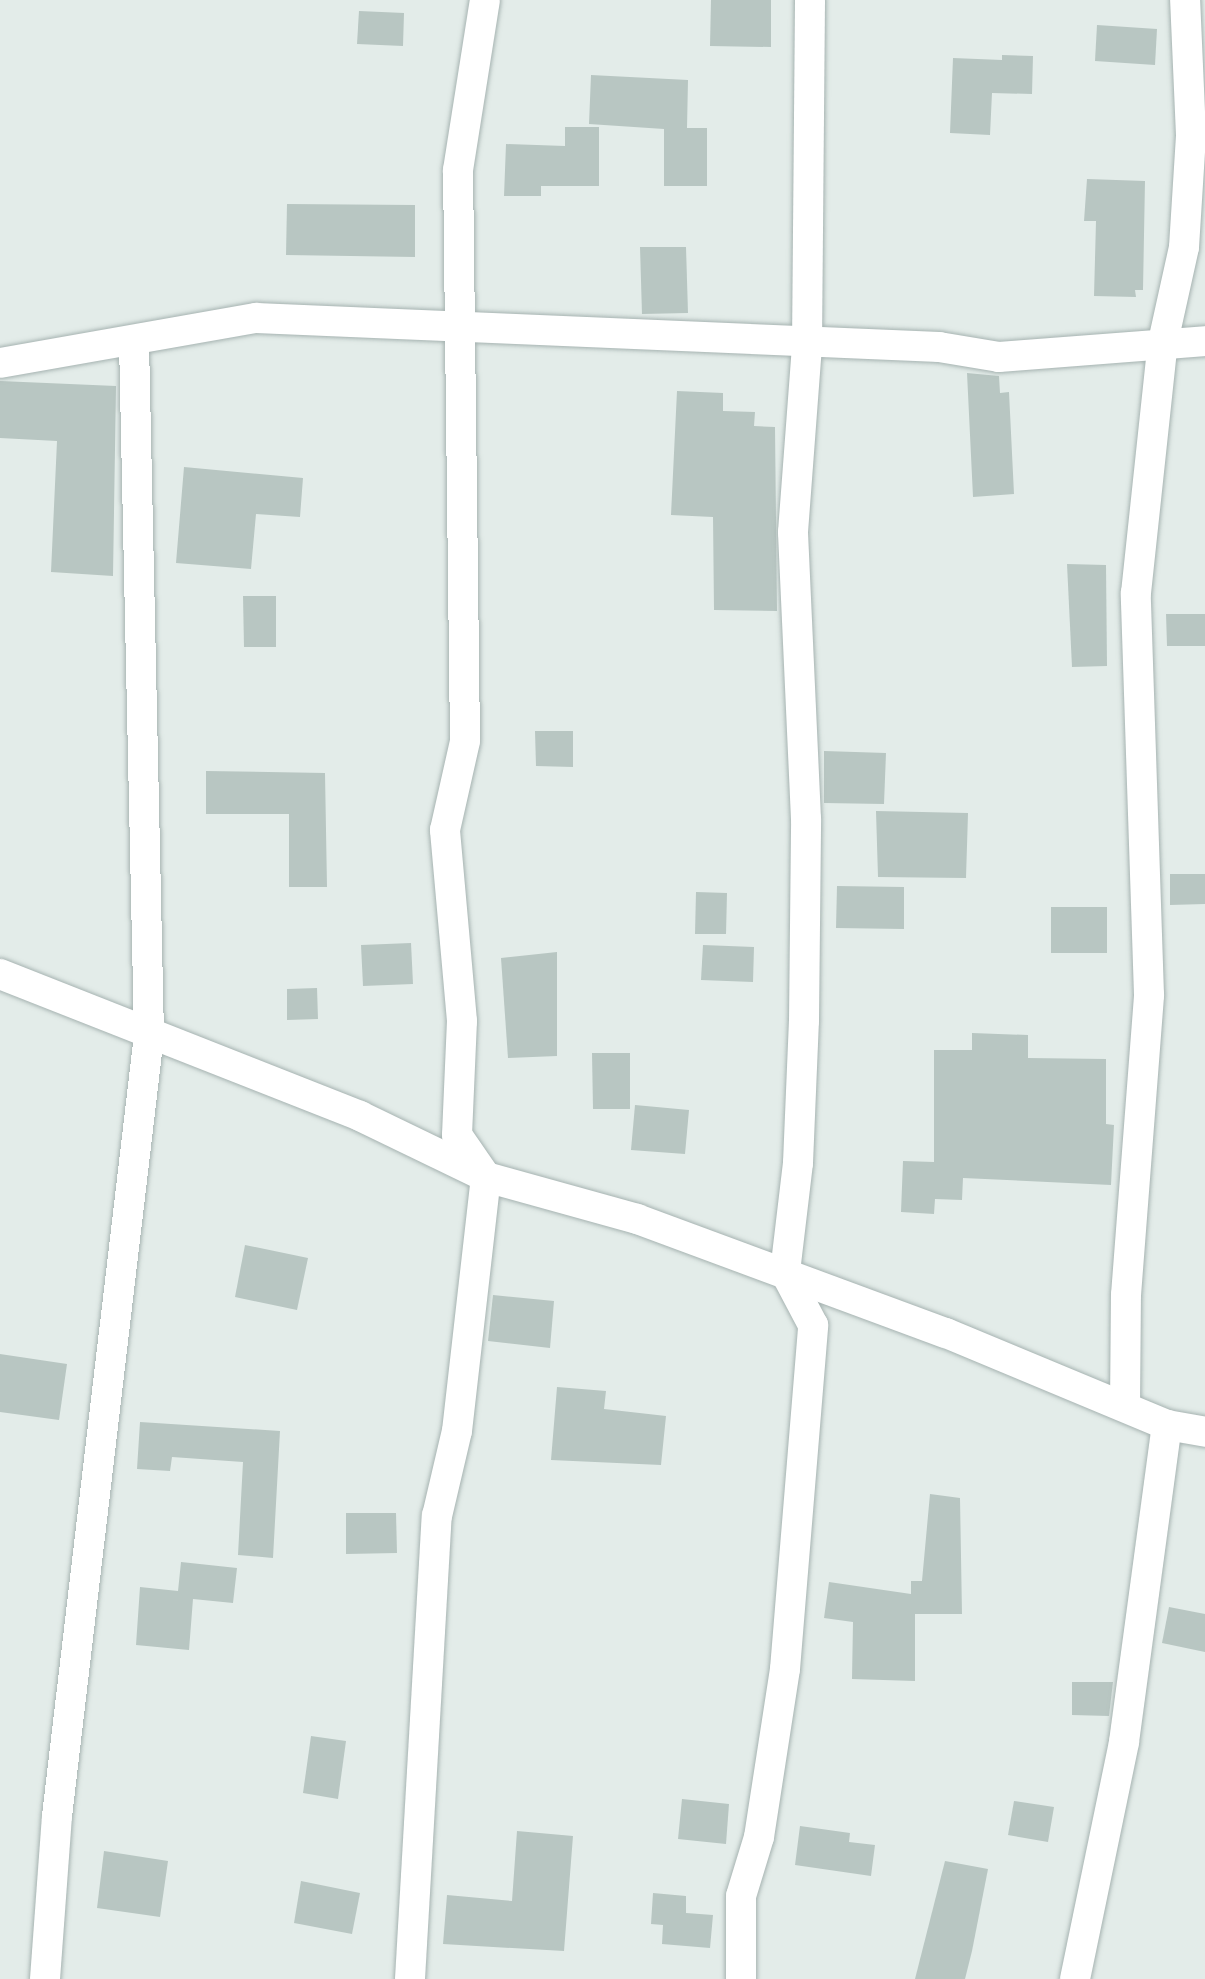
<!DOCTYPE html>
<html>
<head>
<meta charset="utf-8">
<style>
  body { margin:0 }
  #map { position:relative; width:1205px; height:1979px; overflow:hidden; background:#e3ece9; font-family:Barlow,sans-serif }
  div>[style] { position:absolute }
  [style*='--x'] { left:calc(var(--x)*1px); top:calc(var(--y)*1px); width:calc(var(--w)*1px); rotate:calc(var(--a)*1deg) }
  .building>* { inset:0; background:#b8c6c2 }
  .roads { filter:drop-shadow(0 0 2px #a6b3b1) drop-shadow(0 0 2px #a6b3b1) }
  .minor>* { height:30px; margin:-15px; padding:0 15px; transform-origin:15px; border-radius:15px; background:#fff }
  span { translate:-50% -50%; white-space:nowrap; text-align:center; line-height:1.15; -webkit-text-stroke:9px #f3f8f6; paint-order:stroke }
</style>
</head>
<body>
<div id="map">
  <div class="building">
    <div style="clip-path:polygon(711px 0,771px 0,771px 47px,710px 46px)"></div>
    <div style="clip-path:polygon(359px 11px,404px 13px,403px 46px,357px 44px)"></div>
    <div style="clip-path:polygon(1097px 25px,1157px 29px,1155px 65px,1095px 61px)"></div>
    <div style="clip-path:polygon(1002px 55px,1033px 56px,1032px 94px,992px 93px,990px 135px,950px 133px,953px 58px,1002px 60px)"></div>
    <div style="clip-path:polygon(591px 75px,688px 80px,687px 128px,707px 128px,707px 186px,664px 186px,664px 129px,589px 124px)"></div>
    <div style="clip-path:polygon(565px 127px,599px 127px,599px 186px,541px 186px,541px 196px,504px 196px,506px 144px,565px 146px)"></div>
    <div style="clip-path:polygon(1087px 179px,1145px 181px,1143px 290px,1135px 290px,1136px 297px,1094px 296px,1096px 221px,1084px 221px)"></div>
    <div style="clip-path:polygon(287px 204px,415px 205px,415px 257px,286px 255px)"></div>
    <div style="clip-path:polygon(640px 247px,686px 247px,688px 313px,642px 314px)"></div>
    <div style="clip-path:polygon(967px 373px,999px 376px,1000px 393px,1009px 392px,1014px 494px,973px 497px)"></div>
    <div style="clip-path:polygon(0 381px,116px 386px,113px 576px,51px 572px,57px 441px,0 438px)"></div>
    <div style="clip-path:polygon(677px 391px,723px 393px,723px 411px,755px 412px,754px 426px,775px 427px,777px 611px,714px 610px,713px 517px,671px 515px)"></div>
    <div style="clip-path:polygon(184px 467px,303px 478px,300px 517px,256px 514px,251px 569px,176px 563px)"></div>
    <div style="clip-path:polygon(1067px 564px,1106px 565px,1107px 666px,1072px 667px)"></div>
    <div style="clip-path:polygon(243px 596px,276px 596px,276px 647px,244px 647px)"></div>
    <div style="clip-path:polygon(1166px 614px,1205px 614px,1205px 646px,1167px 646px)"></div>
    <div style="clip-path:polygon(535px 731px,573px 731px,573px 767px,536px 766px)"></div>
    <div style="clip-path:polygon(824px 751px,886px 753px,884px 804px,824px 803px)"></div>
    <div style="clip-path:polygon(206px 771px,325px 773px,327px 887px,289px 887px,289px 814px,206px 814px)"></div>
    <div style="clip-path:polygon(876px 811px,968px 813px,966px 878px,878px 877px)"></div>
    <div style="clip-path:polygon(1170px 874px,1205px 874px,1205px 904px,1170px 905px)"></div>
    <div style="clip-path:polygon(837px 886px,904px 887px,904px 929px,836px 928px)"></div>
    <div style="clip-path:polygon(696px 892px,727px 893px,726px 934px,695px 934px)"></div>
    <div style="clip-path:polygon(1051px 907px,1107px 907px,1107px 953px,1051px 953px)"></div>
    <div style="clip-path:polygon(411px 943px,413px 984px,363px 986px,361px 945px)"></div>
    <div style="clip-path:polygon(703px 945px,754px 947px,753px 982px,701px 980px)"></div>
    <div style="clip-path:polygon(557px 952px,557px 1056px,508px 1058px,501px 958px)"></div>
    <div style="clip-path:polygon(317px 988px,318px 1019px,287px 1020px,287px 989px)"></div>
    <div style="clip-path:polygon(972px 1033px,1028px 1035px,1028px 1058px,1106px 1059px,1106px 1124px,1114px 1125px,1111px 1185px,963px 1178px,962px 1200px,935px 1199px,934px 1214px,901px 1212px,903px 1161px,934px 1162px,934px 1050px,972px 1050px)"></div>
    <div style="clip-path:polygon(592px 1053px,630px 1053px,630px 1109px,593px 1109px)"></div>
    <div style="clip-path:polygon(635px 1105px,689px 1110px,685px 1154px,631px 1150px)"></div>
    <div style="clip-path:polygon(245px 1245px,308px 1258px,297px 1310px,235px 1297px)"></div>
    <div style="clip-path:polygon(493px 1295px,554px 1301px,550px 1348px,488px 1341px)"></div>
    <div style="clip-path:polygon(0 1354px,67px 1364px,59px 1420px,0 1412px)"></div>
    <div style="clip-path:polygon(557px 1387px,606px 1391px,604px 1409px,666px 1416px,661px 1465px,551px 1460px)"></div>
    <div style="clip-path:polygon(140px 1422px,280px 1431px,273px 1558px,238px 1555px,243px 1462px,172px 1457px,170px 1471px,137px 1469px)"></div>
    <div style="clip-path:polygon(930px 1494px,960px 1498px,962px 1614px,915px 1614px,915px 1681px,852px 1679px,853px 1622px,824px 1618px,829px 1582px,911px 1594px,911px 1581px,922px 1581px)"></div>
    <div style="clip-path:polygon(346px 1513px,396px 1513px,397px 1553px,346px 1554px)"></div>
    <div style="clip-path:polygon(181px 1562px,237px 1568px,233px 1603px,193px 1599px,189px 1650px,136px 1645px,140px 1587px,178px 1591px)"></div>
    <div style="clip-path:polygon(1169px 1607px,1205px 1614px,1205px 1652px,1162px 1643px)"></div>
    <div style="clip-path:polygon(1072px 1682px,1113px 1682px,1109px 1716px,1072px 1715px)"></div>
    <div style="clip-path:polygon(311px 1736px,346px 1741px,338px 1799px,303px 1793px)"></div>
    <div style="clip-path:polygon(682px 1799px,729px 1804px,726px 1844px,678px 1839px)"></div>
    <div style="clip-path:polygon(1014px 1801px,1054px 1807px,1048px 1842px,1008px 1835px)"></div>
    <div style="clip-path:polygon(800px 1826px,850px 1833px,849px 1842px,875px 1845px,871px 1876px,795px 1865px)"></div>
    <div style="clip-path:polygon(517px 1831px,573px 1836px,564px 1951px,443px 1944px,447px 1895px,512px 1901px)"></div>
    <div style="clip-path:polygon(104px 1851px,168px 1861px,160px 1917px,97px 1908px)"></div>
    <div style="clip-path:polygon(945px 1861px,988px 1869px,972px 1951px,965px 1979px,915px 1979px)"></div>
    <div style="clip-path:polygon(301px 1881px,360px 1893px,352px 1934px,294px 1923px)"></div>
    <div style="clip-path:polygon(653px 1893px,686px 1896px,686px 1913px,713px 1915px,710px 1948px,662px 1944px,663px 1925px,651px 1924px)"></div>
  </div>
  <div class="roads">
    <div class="minor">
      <div style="--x:0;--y:363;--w:260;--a:-10"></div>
      <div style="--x:256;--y:318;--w:684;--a:2.43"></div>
      <div style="--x:939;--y:347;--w:61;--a:9.5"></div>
      <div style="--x:999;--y:357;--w:207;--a:-4.4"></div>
      <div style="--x:0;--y:974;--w:387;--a:21.5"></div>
      <div style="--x:360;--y:1116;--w:140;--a:25.8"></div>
      <div style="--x:486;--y:1177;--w:157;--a:15.5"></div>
      <div style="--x:637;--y:1219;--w:329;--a:20.3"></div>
      <div style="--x:946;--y:1333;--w:239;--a:22.6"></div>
      <div style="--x:1167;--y:1425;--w:39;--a:10"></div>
      <div style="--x:1125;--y:1406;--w:111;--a:-89.5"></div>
      <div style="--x:1126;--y:1295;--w:301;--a:-85.6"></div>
      <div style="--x:1149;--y:995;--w:402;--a:-91.9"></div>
      <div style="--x:1136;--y:593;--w:252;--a:-83.9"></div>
      <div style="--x:1163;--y:342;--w:97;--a:-77.5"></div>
      <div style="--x:1184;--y:247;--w:112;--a:-86.4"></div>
      <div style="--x:1191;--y:135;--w:135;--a:-92.5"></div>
      <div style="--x:45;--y:1979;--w:163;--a:-85.8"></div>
      <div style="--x:57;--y:1816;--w:786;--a:-83.28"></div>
      <div style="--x:149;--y:1035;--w:692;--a:-91.24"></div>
      <div style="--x:410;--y:1979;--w:464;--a:-86.7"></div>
      <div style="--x:437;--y:1516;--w:87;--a:-76.8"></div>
      <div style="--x:457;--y:1431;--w:256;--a:-83.5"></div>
      <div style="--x:486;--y:1177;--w:51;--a:-124.6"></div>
      <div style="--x:457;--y:1135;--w:114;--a:-87.5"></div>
      <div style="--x:462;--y:1021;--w:192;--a:-95.1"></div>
      <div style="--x:445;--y:830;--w:91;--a:-77.3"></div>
      <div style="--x:465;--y:741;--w:571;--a:-90.7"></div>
      <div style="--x:458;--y:170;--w:172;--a:-81"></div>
      <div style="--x:741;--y:1979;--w:83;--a:-90"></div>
      <div style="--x:741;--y:1896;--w:62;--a:-73"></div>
      <div style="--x:759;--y:1837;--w:170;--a:-81.2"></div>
      <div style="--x:785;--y:1669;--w:345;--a:-85.3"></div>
      <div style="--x:813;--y:1325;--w:60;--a:-117.8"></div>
      <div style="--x:785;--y:1272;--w:110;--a:-83.2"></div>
      <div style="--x:798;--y:1163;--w:142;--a:-87.6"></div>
      <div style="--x:804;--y:1021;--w:202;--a:-89.4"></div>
      <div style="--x:806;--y:819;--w:287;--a:-92.6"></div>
      <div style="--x:793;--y:532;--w:188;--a:-85.7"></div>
      <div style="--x:807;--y:345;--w:345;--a:-89.5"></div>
      <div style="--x:1075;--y:1979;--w:242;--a:-78.3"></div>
      <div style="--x:1124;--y:1742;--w:320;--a:-82.3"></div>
    </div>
  </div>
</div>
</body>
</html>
